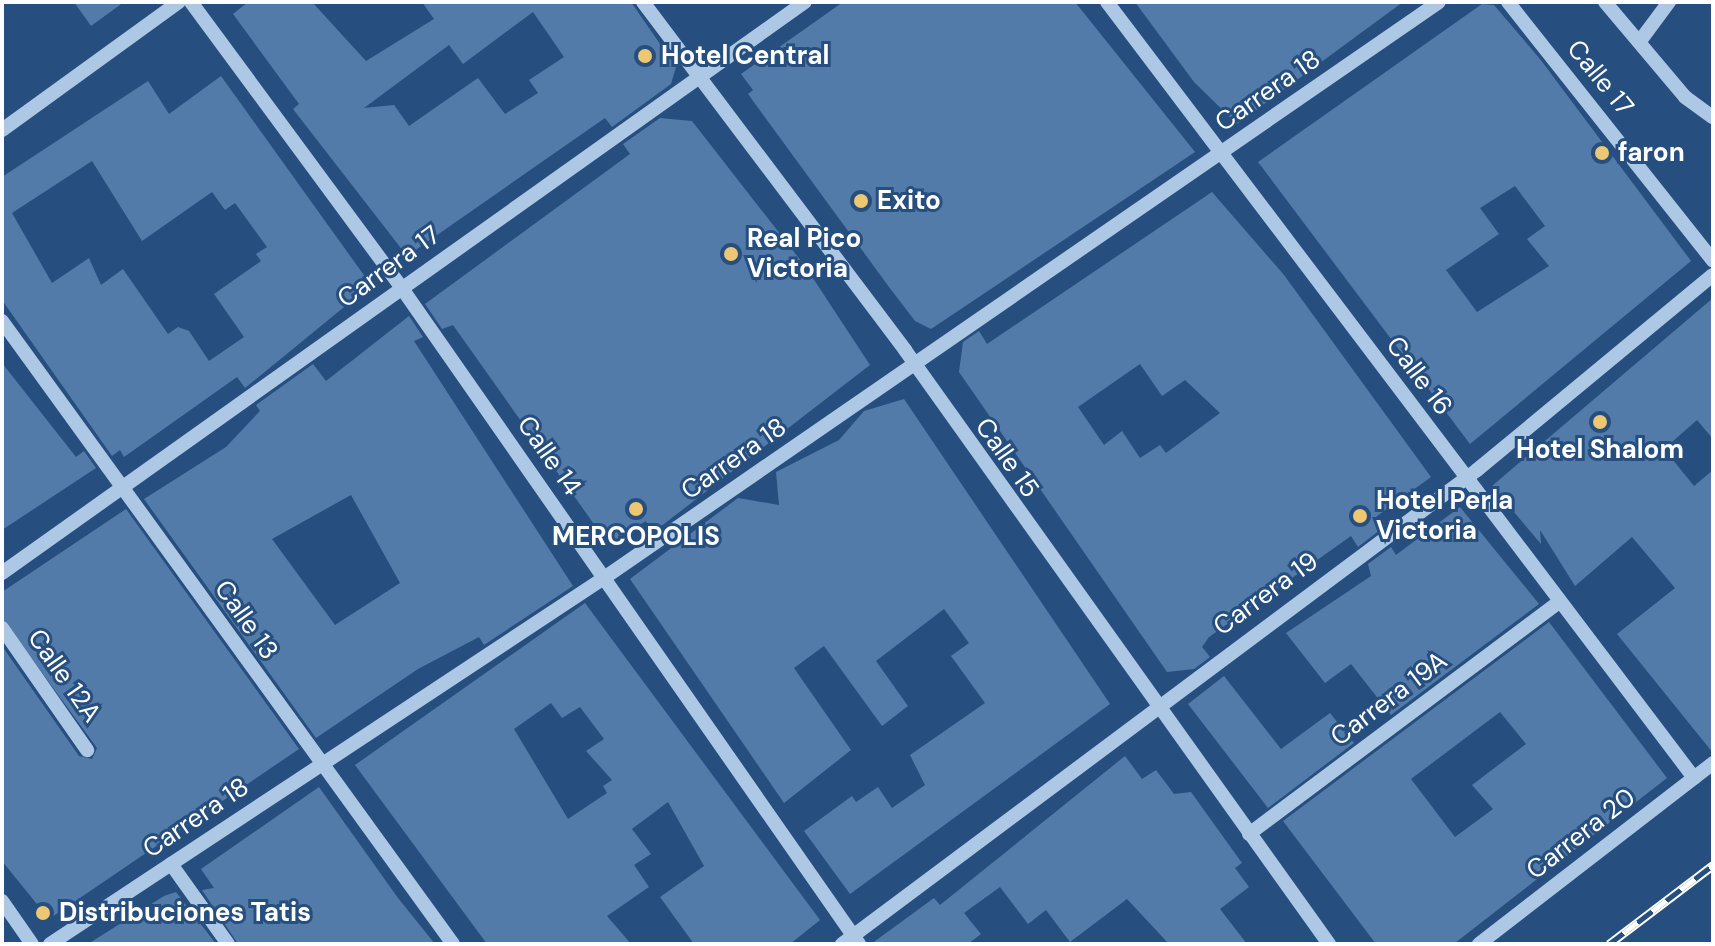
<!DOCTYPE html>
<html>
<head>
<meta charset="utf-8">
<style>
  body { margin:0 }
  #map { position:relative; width:1715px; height:946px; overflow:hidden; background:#264f7f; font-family:"DM Sans",sans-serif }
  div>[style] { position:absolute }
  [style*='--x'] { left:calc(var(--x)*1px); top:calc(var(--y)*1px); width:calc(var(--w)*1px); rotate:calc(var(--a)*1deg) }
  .building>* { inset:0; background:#537ba9 }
  .minor>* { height:14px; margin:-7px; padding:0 7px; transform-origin:7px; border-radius:7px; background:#adc8e5 }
  .rail>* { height:9px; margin-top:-4.5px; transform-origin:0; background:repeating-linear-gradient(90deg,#264f7f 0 18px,#fff 0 36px); box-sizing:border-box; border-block:2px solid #fff }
  .dots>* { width:22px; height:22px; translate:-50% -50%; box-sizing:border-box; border:4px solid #264f7f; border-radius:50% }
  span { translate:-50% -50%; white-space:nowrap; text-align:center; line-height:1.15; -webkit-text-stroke:6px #264f7f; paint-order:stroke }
  .poi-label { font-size:26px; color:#fff; font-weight:700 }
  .left { translate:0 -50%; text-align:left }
  .street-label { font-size:26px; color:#fff }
  .frame { position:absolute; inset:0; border:4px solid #fff; pointer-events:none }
</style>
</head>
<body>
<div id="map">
  <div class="building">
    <div style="clip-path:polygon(74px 2px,124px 2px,91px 26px)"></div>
    <div style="clip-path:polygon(evenodd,248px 2px,312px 2px,366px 61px,434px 19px,422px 2px,631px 2px,676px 67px,671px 84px,612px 127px,605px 118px,407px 256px,293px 109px,299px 104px,233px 14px,248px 2px,533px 12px,564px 57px,529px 80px,538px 93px,505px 114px,478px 78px,409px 126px,394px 105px,364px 108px,449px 45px,463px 64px,533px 12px)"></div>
    <div style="clip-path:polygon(843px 2px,1075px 2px,1195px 152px,931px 329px,915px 321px,889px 287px,748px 94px,753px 90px,741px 74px)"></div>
    <div style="clip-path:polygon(1135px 2px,1403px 2px,1237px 124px,1194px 82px)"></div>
    <div style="clip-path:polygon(evenodd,1482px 4px,1494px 5px,1540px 59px,1691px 261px,1470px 444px,1258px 162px,1482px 4px,1515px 186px,1545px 226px,1527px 239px,1549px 266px,1477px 312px,1446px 270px,1499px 234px,1480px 208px,1515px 186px)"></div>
    <div style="clip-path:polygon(evenodd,221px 76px,371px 285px,245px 388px,237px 377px,124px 457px,120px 450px,112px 456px,2px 300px,2px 177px,148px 81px,169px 114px,221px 76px,92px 161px,142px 241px,212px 192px,225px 210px,235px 203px,267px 247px,256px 254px,261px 261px,214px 294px,244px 337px,209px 361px,189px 331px,178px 327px,168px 334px,123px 269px,101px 285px,89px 258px,52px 283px,12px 213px,92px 161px)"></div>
    <div style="clip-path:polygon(660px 118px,692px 121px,805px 266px,870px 365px,651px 534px,646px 521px,608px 544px,453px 325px,442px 329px,425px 304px,630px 154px,623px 144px)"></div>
    <div style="clip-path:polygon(evenodd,1212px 192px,1284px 275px,1431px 477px,1373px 519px,1380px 530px,1358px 547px,1351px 536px,1209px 637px,1202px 647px,1210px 657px,1194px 669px,1167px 672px,959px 372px,963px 342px,979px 331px,987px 344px,1212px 192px,1140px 364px,1162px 396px,1185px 380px,1220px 413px,1166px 453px,1160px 445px,1140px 458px,1122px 431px,1104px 445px,1078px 407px,1140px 364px)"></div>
    <div style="clip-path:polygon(1713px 298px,1713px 439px,1697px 420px,1664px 449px,1694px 486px,1713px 470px,1713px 753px,1617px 634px,1675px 588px,1632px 537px,1575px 586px,1540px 530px,1541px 544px,1492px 486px)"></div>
    <div style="clip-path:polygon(evenodd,409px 316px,423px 337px,414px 341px,573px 586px,484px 645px,479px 637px,418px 669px,316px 738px,144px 499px,226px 447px,260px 411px,256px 405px,313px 364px,326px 381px,409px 316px,351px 495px,400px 583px,335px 625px,272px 539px,351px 495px)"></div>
    <div style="clip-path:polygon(2px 363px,76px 457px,84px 451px,96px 468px,2px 530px)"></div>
    <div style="clip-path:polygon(904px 399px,1110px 704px,850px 894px,804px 831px,852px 796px,856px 802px,878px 787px,892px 808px,925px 785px,910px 755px,985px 703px,951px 656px,969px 643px,944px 609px,876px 661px,908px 706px,882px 726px,824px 646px,794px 668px,851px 750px,784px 803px,630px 579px,738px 498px,779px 505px,776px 472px,839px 440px,864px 411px)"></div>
    <div style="clip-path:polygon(1460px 507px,1539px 604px,1391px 715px,1351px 664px,1325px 683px,1286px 633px,1371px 576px,1368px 564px,1391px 547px,1396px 555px)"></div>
    <div style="clip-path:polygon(126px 509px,299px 749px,49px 919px,2px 861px,2px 646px,79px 756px,92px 759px,97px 748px,2px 618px,2px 592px)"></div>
    <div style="clip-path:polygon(evenodd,585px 603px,820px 920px,790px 944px,694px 944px,660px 897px,704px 866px,668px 802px,632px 829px,651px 854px,634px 865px,649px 887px,607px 916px,631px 944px,487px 944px,355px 765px,585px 603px,551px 703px,562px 718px,580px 707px,604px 739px,586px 751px,612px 780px,603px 786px,607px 793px,568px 819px,514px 729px,551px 703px)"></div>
    <div style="clip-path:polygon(evenodd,1549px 622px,1667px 778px,1455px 943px,1376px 944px,1283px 821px,1549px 622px,1500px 712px,1526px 744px,1472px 785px,1493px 809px,1455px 837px,1411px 779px,1500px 712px)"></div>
    <div style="clip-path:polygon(1224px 676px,1281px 749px,1330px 713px,1354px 743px,1268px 808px,1188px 704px)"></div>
    <div style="clip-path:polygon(1125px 756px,1142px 779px,1156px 770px,1174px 794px,1191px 792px,1242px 863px,1235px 868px,1249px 887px,1220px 909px,1247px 944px,1169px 944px,1127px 899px,1070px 942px,1046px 910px,1028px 924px,1000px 887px,964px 913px,981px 934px,968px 944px,871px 944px,934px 898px,940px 905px)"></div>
    <div style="clip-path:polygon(319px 787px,398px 898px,435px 944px,238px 944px,202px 890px,214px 888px,201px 869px)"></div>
    <div style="clip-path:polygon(176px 892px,216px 944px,88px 944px,164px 896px)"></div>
  </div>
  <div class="minor">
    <div style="--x:191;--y:2;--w:354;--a:53.6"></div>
    <div style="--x:401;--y:287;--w:801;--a:55.12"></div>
    <div style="--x:643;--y:2;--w:436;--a:53"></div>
    <div style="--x:905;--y:350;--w:730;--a:54.48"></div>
    <div style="--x:1107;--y:2;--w:973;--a:52.89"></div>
    <div style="--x:1508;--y:2;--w:330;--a:51.6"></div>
    <div style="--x:1605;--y:2;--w:124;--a:49.9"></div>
    <div style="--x:1685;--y:97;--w:34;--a:36"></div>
    <div style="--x:1640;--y:41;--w:49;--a:-53.4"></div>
    <div style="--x:2;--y:130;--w:218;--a:-35.9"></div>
    <div style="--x:2;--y:321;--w:769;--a:54.1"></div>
    <div style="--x:2;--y:573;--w:985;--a:-35.42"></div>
    <div style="--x:2;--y:628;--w:149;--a:55.1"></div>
    <div style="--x:1249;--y:834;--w:387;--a:-36.8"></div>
    <div style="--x:171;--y:864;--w:98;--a:54.5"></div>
    <div style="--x:2;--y:901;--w:52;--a:55.1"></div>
    <div style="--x:50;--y:944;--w:664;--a:-33.45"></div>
    <div style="--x:604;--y:578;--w:1014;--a:-34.6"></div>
    <div style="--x:842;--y:944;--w:792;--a:-36.74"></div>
    <div style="--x:1477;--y:470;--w:306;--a:-39.6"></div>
    <div style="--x:1479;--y:944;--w:296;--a:-37.7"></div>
  </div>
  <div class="rail">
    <div style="--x:1609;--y:944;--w:131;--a:-37.2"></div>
  </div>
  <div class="dots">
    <div style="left:645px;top:56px;background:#eec772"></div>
    <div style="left:1602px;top:153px;background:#eec772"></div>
    <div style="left:861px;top:201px;background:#eec772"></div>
    <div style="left:731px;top:254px;background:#eec772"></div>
    <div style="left:1600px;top:422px;background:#eec772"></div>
    <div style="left:636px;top:509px;background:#eec772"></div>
    <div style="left:1360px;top:516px;background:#eec772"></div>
    <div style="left:43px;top:913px;background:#eec772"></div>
  </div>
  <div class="poi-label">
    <span class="left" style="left:661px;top:56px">Hotel Central</span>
    <span class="left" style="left:1618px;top:153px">faron</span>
    <span class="left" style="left:877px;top:201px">Exito</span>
    <span class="left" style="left:747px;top:254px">Real Pico<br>Victoria</span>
    <span style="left:1600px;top:450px">Hotel Shalom</span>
    <span class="left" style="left:1376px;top:516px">Hotel Perla<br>Victoria</span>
    <span style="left:636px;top:537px">MERCOPOLIS</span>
    <span class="left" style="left:59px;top:913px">Distribuciones Tatis</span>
  </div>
  <div class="street-label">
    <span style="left:1600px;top:78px;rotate:51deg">Calle 17</span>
    <span style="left:1268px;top:91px;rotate:-35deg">Carrera 18</span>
    <span style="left:389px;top:267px;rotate:-36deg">Carrera 17</span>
    <span style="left:1419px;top:376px;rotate:53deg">Calle 16</span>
    <span style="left:549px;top:456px;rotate:55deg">Calle 14</span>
    <span style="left:1007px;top:458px;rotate:55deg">Calle 15</span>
    <span style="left:734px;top:459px;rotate:-35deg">Carrera 18</span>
    <span style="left:1266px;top:594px;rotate:-36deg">Carrera 19</span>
    <span style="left:246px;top:620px;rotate:55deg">Calle 13</span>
    <span style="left:64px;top:676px;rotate:55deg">Calle 12A</span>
    <span style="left:1389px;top:699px;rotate:-37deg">Carrera 19A</span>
    <span style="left:196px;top:818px;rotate:-34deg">Carrera 18</span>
    <span style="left:1581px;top:834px;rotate:-38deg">Carrera 20</span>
  </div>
  <div class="frame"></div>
</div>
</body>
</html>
